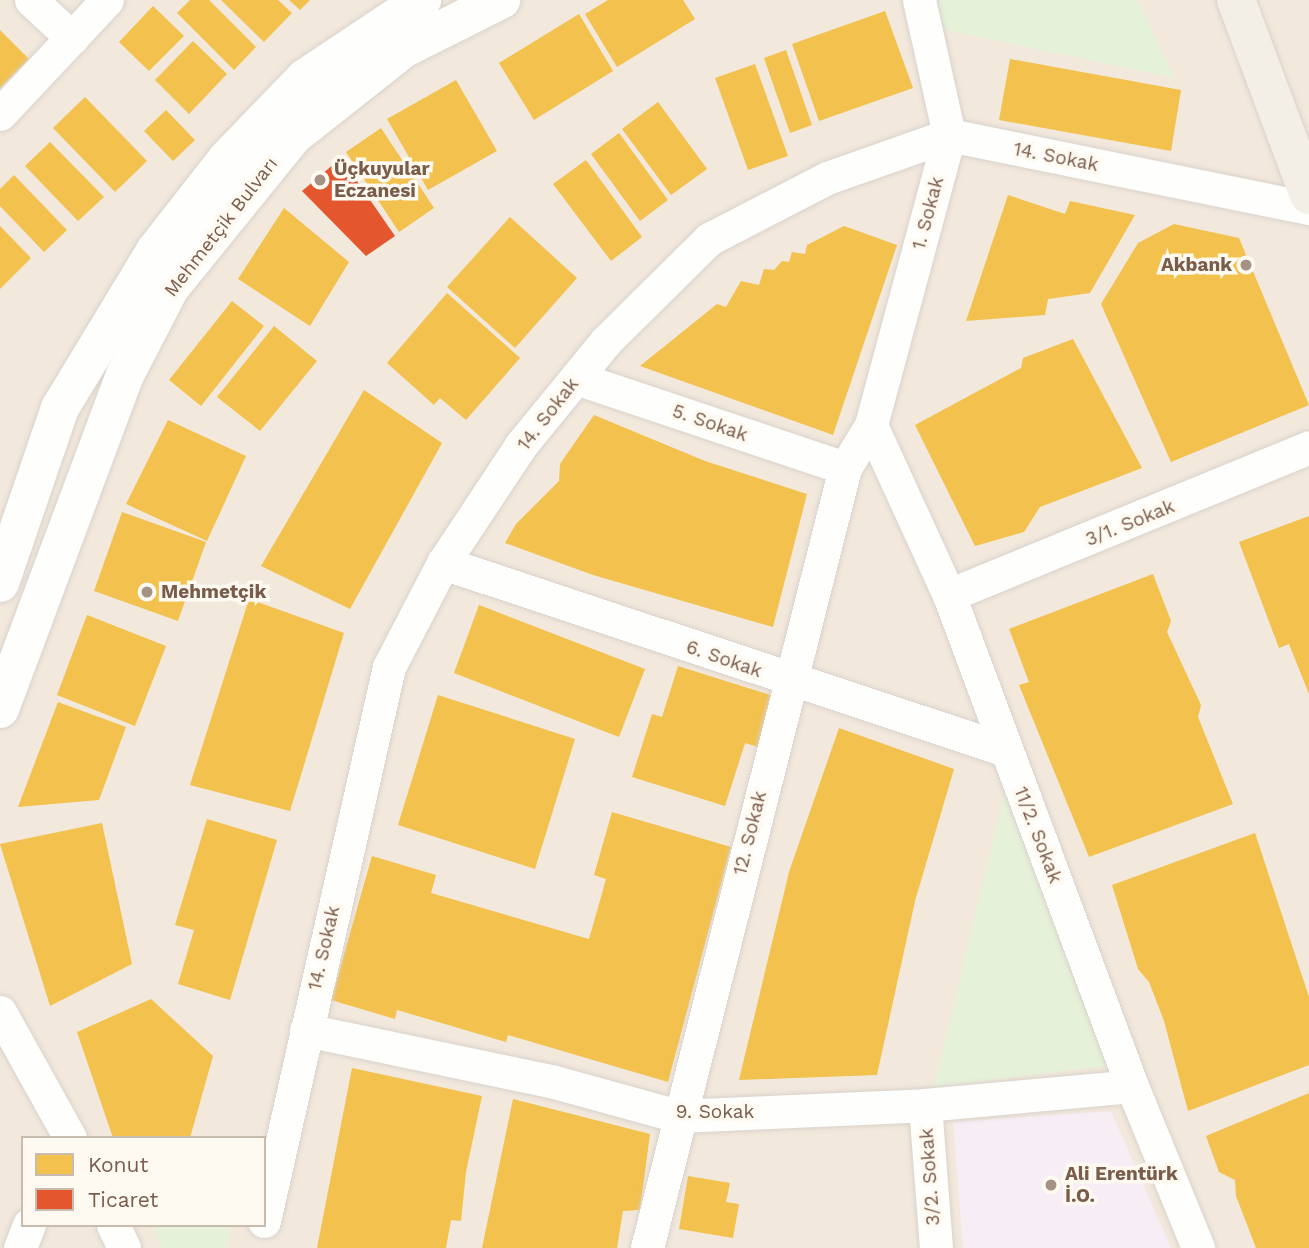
<!DOCTYPE html>
<html>
<head>
<meta charset="utf-8">
<style>
  body { margin:0 }
  #map { position:relative; width:1309px; height:1248px; overflow:hidden; background:#f9f5ee; font-family:"Work Sans",sans-serif }
  div>[style] { position:absolute }
  [style*='--x'] { left:calc(var(--x)*1px); top:calc(var(--y)*1px); width:calc(var(--w)*1px); rotate:calc(var(--a)*1deg) }
  .residential>* { inset:0; background:#f2e8dc }
  .education>* { inset:0; background:#f6edf5 }
  .green>* { inset:0; background:#e6f1d9 }
  .homes>* { inset:0; background:#f2c14e }
  .shops>* { inset:0; background:#e4572e }
  .roads { filter:drop-shadow(0 0 2px #d9d2cc) drop-shadow(0 0 2px #d9d2cc) }
  .street>* { height:33px; margin:-16.5px; padding:0 16.5px; transform-origin:16.5px; border-radius:16.5px; background:#fefefc }
  .secondary>* { height:38px; margin:-19px; padding:0 19px; transform-origin:19px; border-radius:19px; background:#fefefc }
  .primary>* { height:38px; margin:-19px; padding:0 19px; transform-origin:19px; border-radius:19px; background:#f4efe6 }
  .dots>* { width:19px; height:19px; translate:-50% -50%; box-sizing:border-box; border:4px solid #fffaf1; border-radius:50% }
  span { translate:-50% -50%; white-space:nowrap; text-align:center; line-height:1.15; -webkit-text-stroke:7px #fffaf1; paint-order:stroke }
  .street-label { font-size:19px; color:#7a5c4b }
  .poi-label { font-size:19px; color:#7a5c4b; font-weight:700 }
  .left { translate:0 -50%; text-align:left }
  .right { translate:-100% -50%; text-align:right }
  .legend { position:absolute; left:21px; top:1136px; width:245px; height:91px; box-sizing:border-box; background:#fffaf1; border:2px solid #cabbaf; margin:0; padding:9px 12px; list-style:none; font-size:21px; color:#7a5c4b }
  .legend li { display:flex; align-items:center; gap:14px; height:35px }
  .legend b { width:35px; border:2px solid #cabbaf }
</style>
</head>
<body>
<div id="map">
  <div class="residential">
    <div style="clip-path:polygon(evenodd,0 0,1309px 0,1309px 1248px,0 1248px,0 0,23px 1138px,264px 1138px,264px 1225px,23px 1225px,23px 1138px)"></div>
  </div>
  <div class="education">
    <div style="clip-path:polygon(1111px 1111px,1171px 1248px,963px 1248px,953px 1122px)"></div>
  </div>
  <div class="green">
    <div style="clip-path:polygon(935px 0,1137px 0,1175px 78px,946px 30px)"></div>
    <div style="clip-path:polygon(1006px 785px,1107px 1066px,934px 1087px)"></div>
    <div style="clip-path:polygon(153px 1225px,232px 1225px,227px 1248px,162px 1248px)"></div>
  </div>
  <div class="homes">
    <div style="clip-path:polygon(190px 0,209px 0,256px 47px,234px 70px,177px 13px)"></div>
    <div style="clip-path:polygon(221px 0,278px 0,292px 13px,264px 42px)"></div>
    <div style="clip-path:polygon(289px 0,310px 0,300px 10px)"></div>
    <div style="clip-path:polygon(608px 0,683px 0,695px 19px,617px 67px,585px 14px)"></div>
    <div style="clip-path:polygon(153px 6px,184px 36px,149px 71px,119px 42px)"></div>
    <div style="clip-path:polygon(885px 11px,913px 88px,819px 121px,792px 44px)"></div>
    <div style="clip-path:polygon(579px 14px,613px 71px,534px 120px,499px 63px)"></div>
    <div style="clip-path:polygon(0 30px,29px 59px,0 88px)"></div>
    <div style="clip-path:polygon(193px 41px,227px 74px,189px 114px,155px 80px)"></div>
    <div style="clip-path:polygon(786px 50px,812px 125px,790px 133px,764px 58px)"></div>
    <div style="clip-path:polygon(1010px 59px,1181px 90px,1171px 151px,999px 120px)"></div>
    <div style="clip-path:polygon(755px 64px,788px 156px,748px 170px,715px 78px)"></div>
    <div style="clip-path:polygon(456px 80px,497px 151px,428px 190px,387px 119px)"></div>
    <div style="clip-path:polygon(85px 97px,147px 161px,115px 192px,53px 128px)"></div>
    <div style="clip-path:polygon(658px 102px,707px 169px,671px 195px,622px 129px)"></div>
    <div style="clip-path:polygon(166px 110px,195px 140px,173px 161px,144px 131px)"></div>
    <div style="clip-path:polygon(381px 128px,434px 208px,399px 232px,346px 152px)"></div>
    <div style="clip-path:polygon(619px 133px,668px 200px,640px 221px,591px 154px)"></div>
    <div style="clip-path:polygon(50px 142px,104px 197px,78px 221px,25px 166px)"></div>
    <div style="clip-path:polygon(586px 160px,642px 237px,611px 261px,553px 184px)"></div>
    <div style="clip-path:polygon(14px 175px,67px 230px,44px 252px,0 206px,0 189px)"></div>
    <div style="clip-path:polygon(1008px 195px,1065px 214px,1070px 201px,1135px 215px,1090px 293px,1048px 299px,1045px 315px,966px 321px)"></div>
    <div style="clip-path:polygon(284px 208px,349px 262px,310px 326px,238px 279px)"></div>
    <div style="clip-path:polygon(510px 217px,577px 278px,515px 348px,447px 287px)"></div>
    <div style="clip-path:polygon(1174px 224px,1239px 238px,1309px 405px,1171px 462px,1101px 304px,1138px 243px)"></div>
    <div style="clip-path:polygon(0 226px,31px 258px,0 289px)"></div>
    <div style="clip-path:polygon(844px 226px,897px 245px,833px 435px,640px 366px,717px 304px,726px 307px,741px 281px,759px 285px,764px 269px,774px 270px,782px 261px,789px 262px,792px 252px,805px 254px,807px 245px)"></div>
    <div style="clip-path:polygon(447px 293px,520px 358px,466px 420px,440px 398px,434px 405px,387px 363px)"></div>
    <div style="clip-path:polygon(232px 301px,264px 326px,201px 406px,169px 380px)"></div>
    <div style="clip-path:polygon(274px 326px,317px 361px,260px 431px,217px 397px)"></div>
    <div style="clip-path:polygon(1073px 339px,1142px 468px,1040px 507px,1024px 532px,975px 546px,915px 425px,1021px 368px,1023px 358px)"></div>
    <div style="clip-path:polygon(364px 390px,442px 443px,350px 609px,261px 566px)"></div>
    <div style="clip-path:polygon(594px 415px,705px 461px,807px 494px,773px 627px,593px 575px,505px 543px,516px 524px,559px 481px,560px 464px)"></div>
    <div style="clip-path:polygon(168px 420px,246px 456px,207px 541px,126px 504px)"></div>
    <div style="clip-path:polygon(122px 512px,206px 542px,178px 621px,94px 591px)"></div>
    <div style="clip-path:polygon(1309px 516px,1309px 694px,1289px 644px,1279px 648px,1239px 542px)"></div>
    <div style="clip-path:polygon(1153px 574px,1171px 621px,1167px 632px,1201px 705px,1198px 717px,1233px 804px,1089px 857px,1019px 685px,1029px 682px,1009px 629px)"></div>
    <div style="clip-path:polygon(249px 599px,344px 633px,290px 811px,190px 785px)"></div>
    <div style="clip-path:polygon(479px 605px,645px 669px,619px 737px,454px 673px)"></div>
    <div style="clip-path:polygon(87px 615px,166px 646px,135px 726px,57px 695px)"></div>
    <div style="clip-path:polygon(678px 666px,774px 696px,758px 747px,745px 743px,725px 806px,632px 777px,652px 714px,662px 717px)"></div>
    <div style="clip-path:polygon(438px 695px,575px 739px,535px 869px,398px 825px)"></div>
    <div style="clip-path:polygon(58px 702px,126px 727px,99px 800px,18px 807px)"></div>
    <div style="clip-path:polygon(839px 728px,954px 769px,915px 901px,877px 1075px,739px 1080px,789px 872px)"></div>
    <div style="clip-path:polygon(612px 812px,731px 847px,668px 1082px,508px 1035px,506px 1042px,397px 1010px,395px 1019px,331px 1000px,372px 856px,436px 875px,431px 893px,589px 939px,606px 879px,594px 875px)"></div>
    <div style="clip-path:polygon(207px 819px,277px 840px,230px 1000px,178px 984px,194px 930px,175px 925px)"></div>
    <div style="clip-path:polygon(102px 823px,132px 964px,50px 1006px,0 844px)"></div>
    <div style="clip-path:polygon(1255px 833px,1309px 997px,1309px 1065px,1188px 1111px,1164px 1021px,1149px 982px,1138px 969px,1112px 885px)"></div>
    <div style="clip-path:polygon(151px 999px,213px 1056px,190px 1138px,113px 1138px,77px 1032px)"></div>
    <div style="clip-path:polygon(352px 1068px,482px 1096px,466px 1172px,461px 1221px,451px 1220px,446px 1248px,317px 1248px)"></div>
    <div style="clip-path:polygon(1309px 1093px,1309px 1248px,1256px 1248px,1236px 1196px,1235px 1180px,1219px 1172px,1206px 1136px)"></div>
    <div style="clip-path:polygon(513px 1099px,650px 1134px,640px 1210px,623px 1211px,617px 1248px,482px 1248px)"></div>
    <div style="clip-path:polygon(688px 1176px,730px 1183px,726px 1202px,739px 1204px,733px 1238px,679px 1229px)"></div>
  </div>
  <div class="shops">
    <div style="clip-path:polygon(341px 158px,395px 236px,366px 256px,302px 191px)"></div>
  </div>
  <div class="roads">
    <div class="street">
      <div style="--x:31;--y:0;--w:56;--a:42.8"></div>
      <div style="--x:0;--y:114;--w:156;--a:-46.8"></div>
      <div style="--x:576;--y:378;--w:284;--a:18.5"></div>
      <div style="--x:871;--y:425;--w:187;--a:65.4"></div>
      <div style="--x:949;--y:595;--w:524;--a:69.56"></div>
      <div style="--x:1132;--y:1086;--w:175;--a:67.8"></div>
      <div style="--x:443;--y:563;--w:593;--a:18.37"></div>
      <div style="--x:949;--y:595;--w:389;--a:-22.3"></div>
      <div style="--x:0;--y:1012;--w:144;--a:60.9"></div>
      <div style="--x:306;--y:1030;--w:250;--a:11.8"></div>
      <div style="--x:551;--y:1081;--w:132;--a:15.4"></div>
      <div style="--x:678;--y:1116;--w:247;--a:-2.5"></div>
      <div style="--x:925;--y:1105;--w:208;--a:-5.2"></div>
      <div style="--x:925;--y:1105;--w:143;--a:85.6"></div>
      <div style="--x:264;--y:1221;--w:568;--a:-77.29"></div>
      <div style="--x:389;--y:667;--w:117;--a:-62.6"></div>
      <div style="--x:443;--y:563;--w:141;--a:-56.5"></div>
      <div style="--x:521;--y:445;--w:134;--a:-50.7"></div>
      <div style="--x:606;--y:341;--w:145;--a:-44.7"></div>
      <div style="--x:709;--y:239;--w:133;--a:-27.3"></div>
      <div style="--x:827;--y:178;--w:129;--a:-19.4"></div>
      <div style="--x:949;--y:135;--w:367;--a:11.5"></div>
      <div style="--x:113;--y:1225;--w:25;--a:64"></div>
      <div style="--x:20;--y:1248;--w:25;--a:-69"></div>
      <div style="--x:647;--y:1248;--w:805;--a:-75.76"></div>
      <div style="--x:845;--y:468;--w:50;--a:-58.8"></div>
      <div style="--x:871;--y:425;--w:300;--a:-74.9"></div>
      <div style="--x:949;--y:135;--w:138;--a:-102.5"></div>
    </div>
    <div class="secondary">
      <div style="--x:0;--y:583;--w:185;--a:-71.1"></div>
      <div style="--x:60;--y:408;--w:184;--a:-58.8"></div>
      <div style="--x:155;--y:251;--w:115;--a:-52"></div>
      <div style="--x:226;--y:160;--w:114;--a:-46.1"></div>
      <div style="--x:305;--y:78;--w:141;--a:-33.7"></div>
      <div style="--x:0;--y:709;--w:357;--a:-69.5"></div>
      <div style="--x:125;--y:375;--w:98;--a:-62.7"></div>
      <div style="--x:170;--y:288;--w:196;--a:-51"></div>
      <div style="--x:293;--y:136;--w:140;--a:-38.3"></div>
      <div style="--x:403;--y:49;--w:110;--a:-26.6"></div>
    </div>
    <div class="primary">
      <div style="--x:1236;--y:0;--w:208;--a:69.5"></div>
    </div>
  </div>
  <div class="dots">
    <div style="left:320px;top:180px;background:#a69284"></div>
    <div style="left:1246px;top:265px;background:#a69284"></div>
    <div style="left:147px;top:592px;background:#a69284"></div>
    <div style="left:1051px;top:1185px;background:#a69284"></div>
  </div>
  <div class="street-label">
    <span style="left:1056px;top:157px;rotate:11deg">14. Sokak</span>
    <span style="left:928px;top:213px;rotate:-75deg">1. Sokak</span>
    <span style="left:221px;top:227px;rotate:-52deg">Mehmetçik Bulvarı</span>
    <span style="left:548px;top:414px;rotate:-52deg">14. Sokak</span>
    <span style="left:710px;top:423px;rotate:19deg">5. Sokak</span>
    <span style="left:1130px;top:523px;rotate:-22deg">3/1. Sokak</span>
    <span style="left:724px;top:659px;rotate:19deg">6. Sokak</span>
    <span style="left:750px;top:833px;rotate:-76deg">12. Sokak</span>
    <span style="left:1038px;top:835px;rotate:69deg">11/2. Sokak</span>
    <span style="left:324px;top:948px;rotate:-77deg">14. Sokak</span>
    <span style="left:715px;top:1112px">9. Sokak</span>
    <span style="left:930px;top:1177px;rotate:-94deg">3/2. Sokak</span>
  </div>
  <div class="poi-label">
    <span class="left" style="left:334px;top:180px">Üçkuyular<br>Eczanesi</span>
    <span class="right" style="left:1232px;top:265px">Akbank</span>
    <span class="left" style="left:161px;top:592px">Mehmetçik</span>
    <span class="left" style="left:1065px;top:1185px">Ali Erentürk<br>İ.O.</span>
  </div>
  <ul class="legend">
  <li><b style="height:19px;background:#f2c14e"></b>Konut</li>
  <li><b style="height:19px;background:#e4572e"></b>Ticaret</li>
  </ul>
</div>
</body>
</html>
